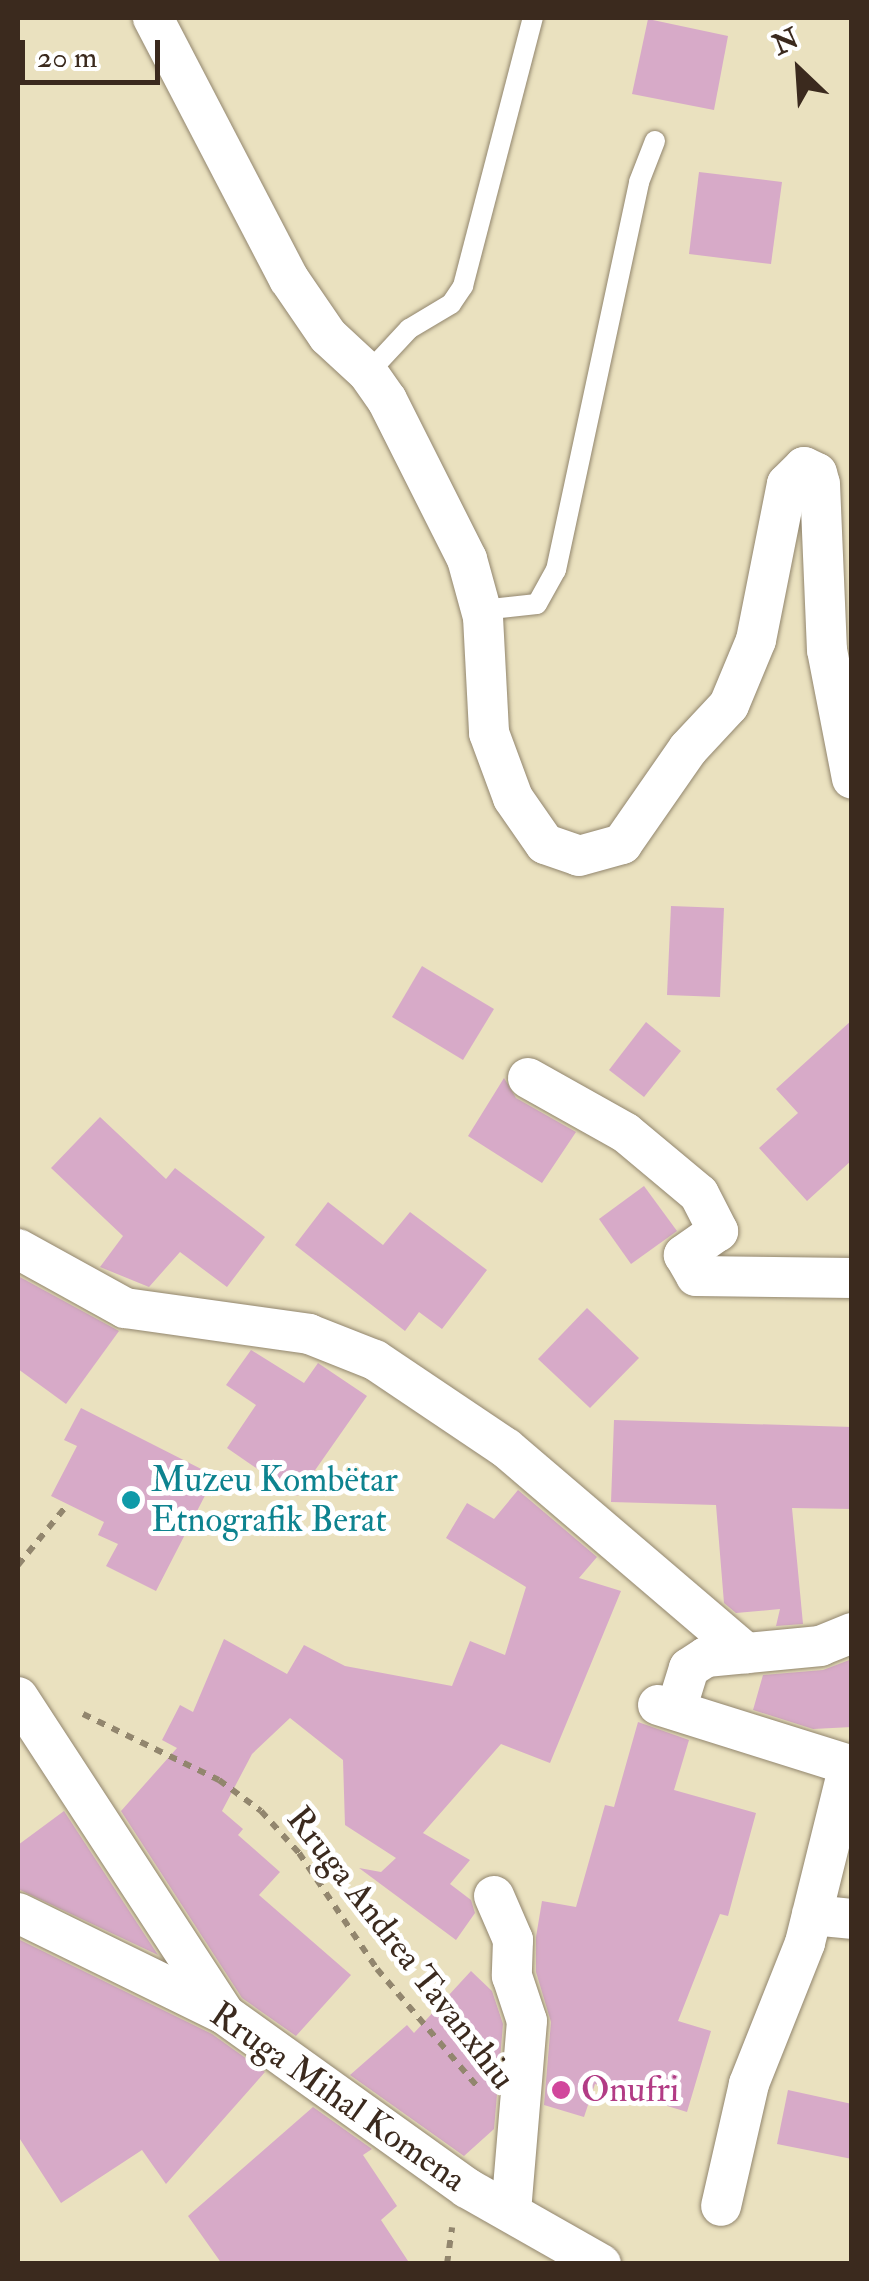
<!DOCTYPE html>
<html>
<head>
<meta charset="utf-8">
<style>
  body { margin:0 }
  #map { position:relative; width:869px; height:2281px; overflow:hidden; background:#eae1bf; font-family:"IM FELL Double Pica",serif }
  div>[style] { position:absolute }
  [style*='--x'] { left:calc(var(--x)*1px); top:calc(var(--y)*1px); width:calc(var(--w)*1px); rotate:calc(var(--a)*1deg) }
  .building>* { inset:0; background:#d7aac8 }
  .path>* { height:6px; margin-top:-3px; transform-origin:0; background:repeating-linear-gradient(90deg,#92866e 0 8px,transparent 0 16px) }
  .roads { filter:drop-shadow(0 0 2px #92866e) drop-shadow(0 0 2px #92866e) }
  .service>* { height:20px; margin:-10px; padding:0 10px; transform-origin:10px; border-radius:10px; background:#fff }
  .minor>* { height:40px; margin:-20px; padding:0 20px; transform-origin:20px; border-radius:20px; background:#fff }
  .dots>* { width:28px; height:28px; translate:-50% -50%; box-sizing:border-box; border:5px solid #fff; border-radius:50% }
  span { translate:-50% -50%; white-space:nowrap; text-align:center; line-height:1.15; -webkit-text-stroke:10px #fff; paint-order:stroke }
  .culture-label { font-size:35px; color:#0d838f }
  .left { translate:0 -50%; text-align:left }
  .street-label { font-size:35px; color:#3b2a1e }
  .hotel-label { font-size:35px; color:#b23c85 }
  .frame { position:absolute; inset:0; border:20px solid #3b2a1e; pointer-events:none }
  .north { position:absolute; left:749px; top:20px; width:100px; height:100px; -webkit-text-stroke:8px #fff; paint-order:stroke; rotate:335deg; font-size:28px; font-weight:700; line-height:40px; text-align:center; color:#3b2a1e }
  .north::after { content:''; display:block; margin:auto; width:35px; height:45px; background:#3b2a1e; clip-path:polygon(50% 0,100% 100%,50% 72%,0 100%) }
  .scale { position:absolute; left:20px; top:40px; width:140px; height:45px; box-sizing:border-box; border:5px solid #3b2a1e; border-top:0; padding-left:12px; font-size:30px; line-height:35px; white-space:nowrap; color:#3b2a1e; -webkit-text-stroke:8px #fff; paint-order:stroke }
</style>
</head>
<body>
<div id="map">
  <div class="building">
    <div style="clip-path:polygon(648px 19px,728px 36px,714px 110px,632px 94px)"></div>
    <div style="clip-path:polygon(699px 172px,782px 182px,771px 264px,689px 254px)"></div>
    <div style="clip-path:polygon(671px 906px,724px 908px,720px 997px,667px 995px)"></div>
    <div style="clip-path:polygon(422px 966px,494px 1009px,463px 1060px,392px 1017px)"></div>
    <div style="clip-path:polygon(852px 1020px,852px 1160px,807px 1201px,759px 1148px,798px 1113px,776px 1089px)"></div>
    <div style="clip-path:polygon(646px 1022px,681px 1051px,644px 1097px,609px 1070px)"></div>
    <div style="clip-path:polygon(504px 1078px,516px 1098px,576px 1132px,542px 1183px,468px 1136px)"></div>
    <div style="clip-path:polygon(100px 1117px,166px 1179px,175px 1168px,265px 1237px,227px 1287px,180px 1252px,149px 1287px,100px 1267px,123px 1236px,51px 1168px)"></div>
    <div style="clip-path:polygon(644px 1186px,677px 1231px,631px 1264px,599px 1219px)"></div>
    <div style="clip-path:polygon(328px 1202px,383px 1245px,410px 1212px,487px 1270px,442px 1329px,419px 1312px,405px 1331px,295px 1245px)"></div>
    <div style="clip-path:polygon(18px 1276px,119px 1331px,66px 1404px,18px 1369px)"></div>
    <div style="clip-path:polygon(587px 1308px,639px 1358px,590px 1408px,538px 1359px)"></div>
    <div style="clip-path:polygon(251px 1350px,304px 1383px,318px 1363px,367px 1396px,297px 1496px,227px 1448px,256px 1405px,226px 1385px)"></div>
    <div style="clip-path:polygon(81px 1408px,215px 1476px,156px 1591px,106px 1566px,118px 1544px,98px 1535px,104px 1522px,51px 1496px,77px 1446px,64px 1440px)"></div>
    <div style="clip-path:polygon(614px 1420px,852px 1427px,852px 1509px,792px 1508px,803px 1624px,776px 1626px,780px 1609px,736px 1613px,724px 1603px,716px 1505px,611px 1502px)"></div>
    <div style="clip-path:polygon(518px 1490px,597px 1557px,579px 1578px,621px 1591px,550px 1763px,501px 1744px,423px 1833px,470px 1860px,450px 1884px,471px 1900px,475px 1913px,456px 1940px,359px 1868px,381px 1872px,396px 1858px,345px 1825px,343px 1760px,290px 1718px,252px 1754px,222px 1811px,243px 1829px,238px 1835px,280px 1872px,259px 1895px,351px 1975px,296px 2036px,242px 1998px,121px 1811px,177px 1748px,162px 1740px,180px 1705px,193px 1712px,224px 1639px,287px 1674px,304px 1645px,345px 1666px,452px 1686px,470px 1641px,505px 1655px,526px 1587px,446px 1538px,467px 1503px,494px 1519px)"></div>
    <div style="clip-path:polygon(852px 1659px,852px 1727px,813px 1729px,753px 1710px,763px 1675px,823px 1670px)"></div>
    <div style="clip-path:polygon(638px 1722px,689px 1740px,674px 1790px,756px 1813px,728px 1916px,720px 1914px,678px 2021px,711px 2031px,687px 2112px,595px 2084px,584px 2117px,544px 2105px,551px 2022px,536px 1972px,536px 1937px,542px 1901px,576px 1907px,605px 1805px,614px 1807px)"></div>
    <div style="clip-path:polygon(64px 1811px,158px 1955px,18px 1889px,18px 1845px)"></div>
    <div style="clip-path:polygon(18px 1939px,212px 2034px,265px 2072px,166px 2184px,142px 2150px,61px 2203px,18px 2136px)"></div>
    <div style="clip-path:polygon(471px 1971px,492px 1991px,503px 2024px,494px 2129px,464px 2156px,350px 2075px,407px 2025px,414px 2033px)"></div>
    <div style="clip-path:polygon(788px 2090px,852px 2104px,852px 2159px,777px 2144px)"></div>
    <div style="clip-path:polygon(313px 2107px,372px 2149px,363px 2155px,397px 2206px,381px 2220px,410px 2264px,222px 2264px,188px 2216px)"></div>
  </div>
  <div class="path">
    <div style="--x:18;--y:1565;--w:79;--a:-50.7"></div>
    <div style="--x:83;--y:1714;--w:151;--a:25.9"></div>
    <div style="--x:219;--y:1780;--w:52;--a:36.4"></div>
    <div style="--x:261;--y:1811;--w:57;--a:47.9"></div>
    <div style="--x:299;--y:1853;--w:140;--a:56.1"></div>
    <div style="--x:377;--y:1969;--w:153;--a:49.5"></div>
    <div style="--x:447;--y:2264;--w:37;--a:-82"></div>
  </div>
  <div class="roads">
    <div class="service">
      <div style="--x:368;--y:373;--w:60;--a:-47"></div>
      <div style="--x:409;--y:329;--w:49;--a:-30.8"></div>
      <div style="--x:451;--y:304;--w:22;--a:-56"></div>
      <div style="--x:463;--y:286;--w:277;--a:-75.4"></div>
      <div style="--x:483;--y:617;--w:11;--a:-45"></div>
      <div style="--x:491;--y:609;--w:46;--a:-6.2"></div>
      <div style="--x:537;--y:604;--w:39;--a:-61"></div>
      <div style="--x:556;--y:570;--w:397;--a:-77.9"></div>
      <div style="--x:639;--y:182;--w:44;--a:-68.7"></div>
    </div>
    <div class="minor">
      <div style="--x:153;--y:18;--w:294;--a:62.5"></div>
      <div style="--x:289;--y:279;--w:69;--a:55.6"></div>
      <div style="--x:328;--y:336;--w:54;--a:42.8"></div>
      <div style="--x:368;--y:373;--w:33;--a:55"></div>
      <div style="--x:387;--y:400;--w:178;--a:63.3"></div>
      <div style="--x:467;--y:559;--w:60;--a:74.6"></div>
      <div style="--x:483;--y:617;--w:116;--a:87"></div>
      <div style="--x:489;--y:733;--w:69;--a:69.7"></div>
      <div style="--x:513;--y:798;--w:56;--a:55.2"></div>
      <div style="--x:545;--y:844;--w:36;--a:19"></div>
      <div style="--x:579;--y:856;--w:45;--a:-15.6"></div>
      <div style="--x:622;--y:844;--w:116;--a:-55.2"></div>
      <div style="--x:688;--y:749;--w:60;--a:-47"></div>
      <div style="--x:729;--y:705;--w:70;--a:-67.4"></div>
      <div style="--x:756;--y:640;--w:159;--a:-78.8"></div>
      <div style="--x:787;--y:484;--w:24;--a:-45"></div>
      <div style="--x:804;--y:467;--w:14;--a:25"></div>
      <div style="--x:817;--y:473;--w:11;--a:75"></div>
      <div style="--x:820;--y:484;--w:166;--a:87.6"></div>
      <div style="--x:827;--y:650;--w:131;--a:79"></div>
      <div style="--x:528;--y:1078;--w:112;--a:29.3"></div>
      <div style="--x:626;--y:1133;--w:95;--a:39.9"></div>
      <div style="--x:699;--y:1194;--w:42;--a:62.8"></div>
      <div style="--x:718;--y:1231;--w:42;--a:144.8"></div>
      <div style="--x:684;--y:1255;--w:24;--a:60"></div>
      <div style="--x:696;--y:1276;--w:156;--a:0.7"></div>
      <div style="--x:18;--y:1249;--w:122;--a:28.9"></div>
      <div style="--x:125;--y:1308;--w:186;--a:8"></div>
      <div style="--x:309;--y:1334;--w:71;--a:21.5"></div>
      <div style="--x:375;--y:1360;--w:158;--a:33.9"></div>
      <div style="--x:506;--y:1448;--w:316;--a:40.5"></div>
      <div style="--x:18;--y:1697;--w:374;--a:56.9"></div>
      <div style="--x:658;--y:1705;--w:200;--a:17.4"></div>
      <div style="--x:849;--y:1765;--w:183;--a:103.9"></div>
      <div style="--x:805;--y:1943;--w:152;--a:111.7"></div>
      <div style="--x:749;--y:2084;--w:125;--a:102.9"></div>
      <div style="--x:676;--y:1710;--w:44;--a:-72.8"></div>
      <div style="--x:689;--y:1668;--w:20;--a:-33"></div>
      <div style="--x:706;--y:1657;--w:115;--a:-5.5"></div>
      <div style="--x:820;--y:1646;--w:35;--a:-22"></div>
      <div style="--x:494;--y:1896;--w:48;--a:66.6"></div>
      <div style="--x:513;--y:1940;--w:36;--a:92"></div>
      <div style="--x:512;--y:1976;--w:47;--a:71.6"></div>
      <div style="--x:527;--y:2021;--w:190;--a:94.8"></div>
      <div style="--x:18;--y:1913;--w:229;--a:26.1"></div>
      <div style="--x:224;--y:2014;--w:299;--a:35.6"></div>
      <div style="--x:467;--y:2188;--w:154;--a:29.6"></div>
      <div style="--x:812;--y:1915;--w:40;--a:5.7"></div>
    </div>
  </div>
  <div class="dots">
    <div style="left:131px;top:1500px;background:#0f9aa8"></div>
    <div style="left:561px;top:2090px;background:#d1479c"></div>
  </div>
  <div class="culture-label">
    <span class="left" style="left:151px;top:1500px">Muzeu Kombëtar<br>Etnografik Berat</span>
  </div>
  <div class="street-label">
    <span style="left:401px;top:1948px;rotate:52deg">Rruga Andrea Tavanxhiu</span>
    <span style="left:338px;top:2097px;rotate:35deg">Rruga Mihal Komena</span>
  </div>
  <div class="hotel-label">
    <span class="left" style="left:581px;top:2090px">Onufri</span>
  </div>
  <div class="frame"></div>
  <div class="north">N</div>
  <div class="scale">20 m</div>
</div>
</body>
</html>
